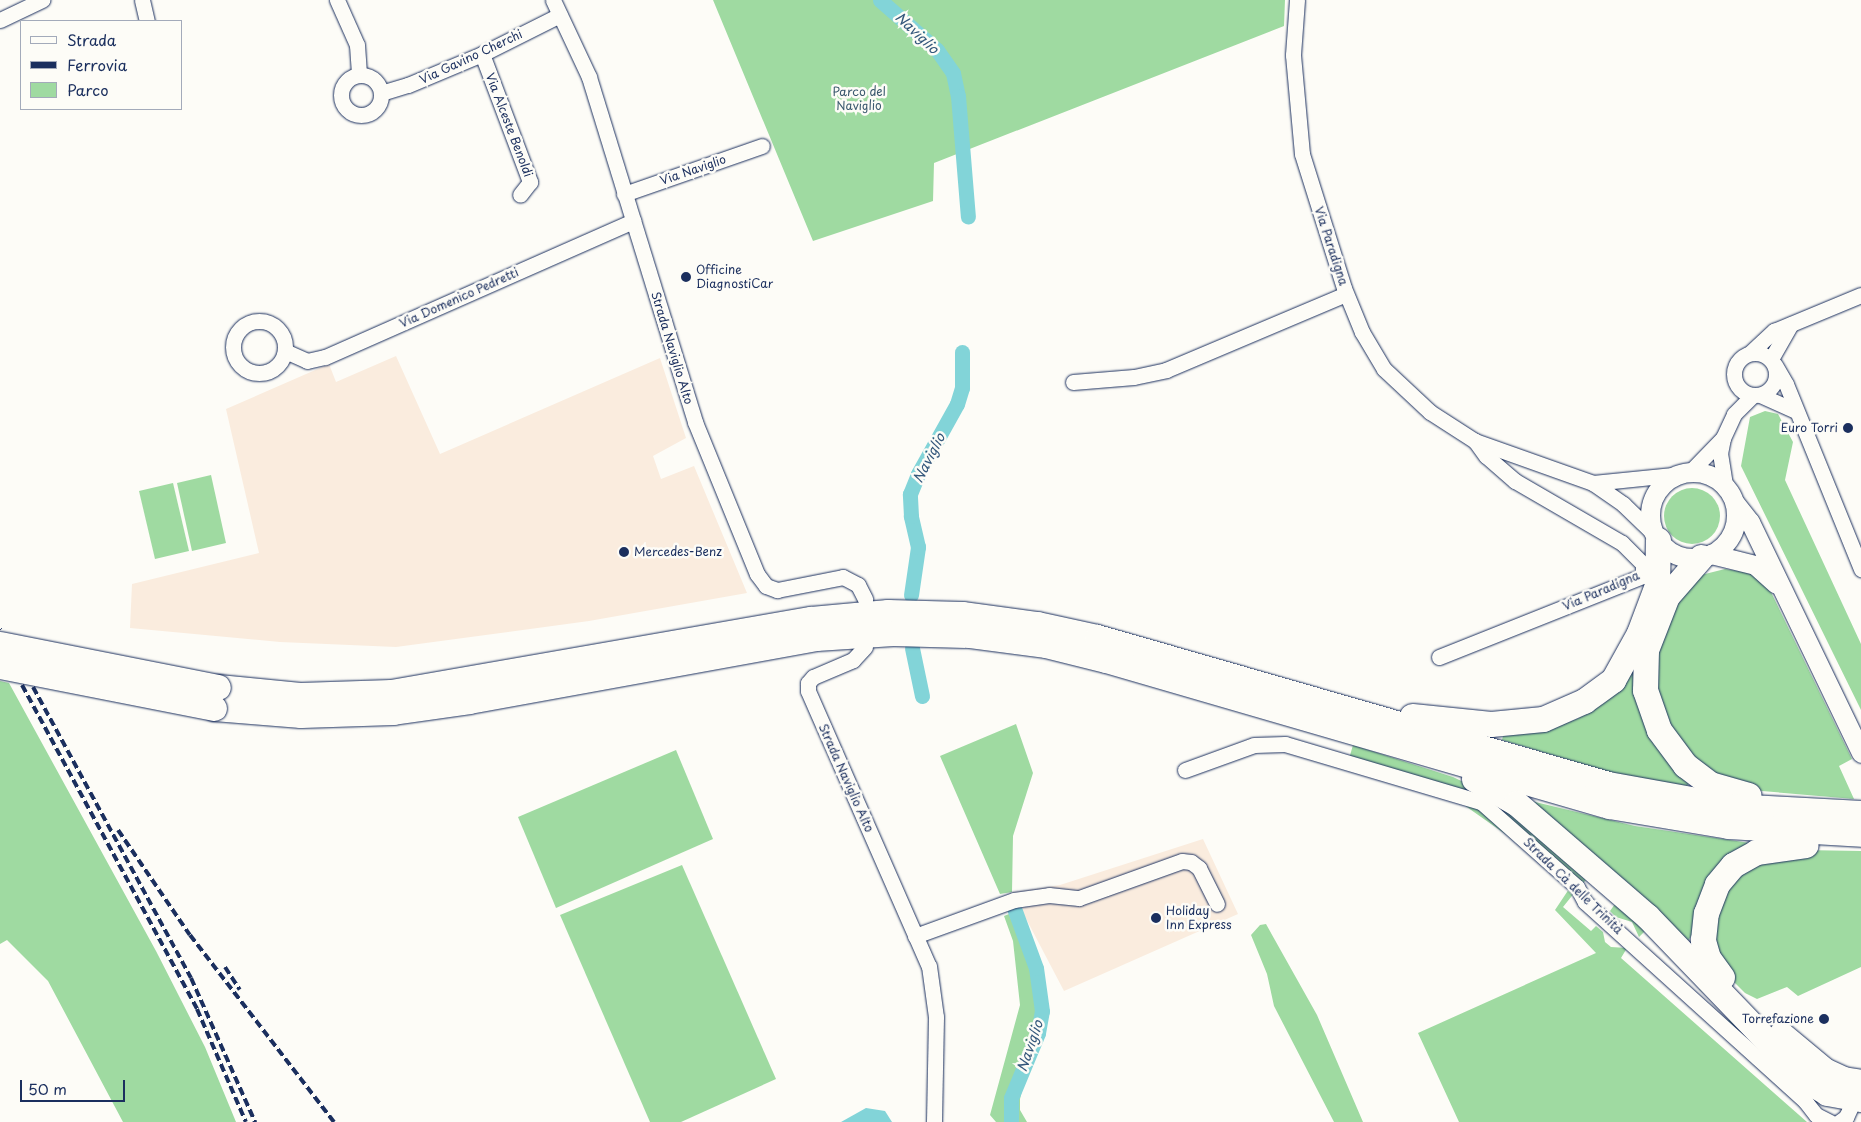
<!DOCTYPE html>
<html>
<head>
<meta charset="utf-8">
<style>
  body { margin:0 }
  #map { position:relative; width:1861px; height:1122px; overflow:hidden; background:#fdfcf7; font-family:"Playpen Sans",sans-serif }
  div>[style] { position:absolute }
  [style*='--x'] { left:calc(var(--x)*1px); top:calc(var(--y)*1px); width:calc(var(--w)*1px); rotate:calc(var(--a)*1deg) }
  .built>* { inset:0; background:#faecde }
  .green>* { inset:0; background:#9fdaa1 }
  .round { border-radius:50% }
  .water>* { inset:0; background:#82d4d8 }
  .canal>* { height:15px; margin:-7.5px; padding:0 7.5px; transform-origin:7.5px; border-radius:7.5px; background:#82d4d8 }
  .roads { filter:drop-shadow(0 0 1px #1b2f5e) drop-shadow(0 0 1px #1b2f5e) }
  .minor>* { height:15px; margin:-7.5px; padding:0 7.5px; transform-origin:7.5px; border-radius:7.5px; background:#fdfcf7 }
  .minor>.ring { margin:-7.5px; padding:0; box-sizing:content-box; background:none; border:15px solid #fdfcf7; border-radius:50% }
  .tertiary>* { height:19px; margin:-9.5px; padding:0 9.5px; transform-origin:9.5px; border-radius:9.5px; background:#fdfcf7 }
  .tertiary>.ring { margin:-9.5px; padding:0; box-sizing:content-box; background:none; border:19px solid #fdfcf7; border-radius:50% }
  .trunk>* { height:25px; margin:-12.5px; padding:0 12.5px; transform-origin:12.5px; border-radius:12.5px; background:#fdfcf7 }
  .rail>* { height:4px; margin-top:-2px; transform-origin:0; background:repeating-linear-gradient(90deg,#1b2f5e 0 8px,transparent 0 12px) }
  .bridges { filter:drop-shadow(0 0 1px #1b2f5e) drop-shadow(0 0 1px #1b2f5e) }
  .trunk-bridge>* { height:25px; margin:-12.5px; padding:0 12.5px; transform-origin:12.5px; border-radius:12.5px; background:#fdfcf7 }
  .dots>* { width:14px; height:14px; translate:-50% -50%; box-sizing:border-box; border:2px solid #fdfcf7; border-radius:50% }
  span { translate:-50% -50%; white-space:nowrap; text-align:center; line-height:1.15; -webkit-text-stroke:5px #fdfcf7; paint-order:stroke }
  .street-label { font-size:12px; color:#1b2f5e }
  .park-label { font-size:12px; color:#3c5a6f }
  .poi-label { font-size:12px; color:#1b2f5e }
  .left { translate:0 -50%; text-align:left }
  .right { translate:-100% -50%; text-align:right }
  .water-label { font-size:14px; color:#35587c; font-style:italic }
  .legend { position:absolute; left:20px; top:20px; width:162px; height:90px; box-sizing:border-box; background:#fdfcf7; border:1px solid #a3aaba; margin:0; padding:6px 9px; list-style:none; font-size:15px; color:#1b2f5e }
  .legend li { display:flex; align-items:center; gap:10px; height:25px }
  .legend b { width:25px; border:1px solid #a3aaba }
  .scale { position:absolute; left:20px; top:1080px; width:105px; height:22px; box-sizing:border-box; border:2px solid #1b2f5e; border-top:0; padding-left:6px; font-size:15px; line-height:18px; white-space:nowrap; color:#1b2f5e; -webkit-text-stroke:4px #fdfcf7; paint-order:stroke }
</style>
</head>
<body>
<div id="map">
  <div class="built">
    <div style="clip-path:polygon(396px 356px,440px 454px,660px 358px,686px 438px,653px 456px,661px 479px,694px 466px,747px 593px,589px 621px,396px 647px,280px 642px,130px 628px,132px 584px,259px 553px,226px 409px,329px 364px,336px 382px)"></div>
    <div style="clip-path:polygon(1203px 839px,1238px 914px,1064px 991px,1012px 892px,1060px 885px)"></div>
  </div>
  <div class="green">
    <div style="clip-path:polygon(713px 0,1285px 0,1284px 26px,934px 163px,933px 201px,813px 241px)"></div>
    <div style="clip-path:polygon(1765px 411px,1778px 414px,1793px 442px,1785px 480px,1861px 644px,1861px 710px,1741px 466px,1750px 417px)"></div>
    <div style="clip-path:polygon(211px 475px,226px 543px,192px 551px,177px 483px)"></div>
    <div style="clip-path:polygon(173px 483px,189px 551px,155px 559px,139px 491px)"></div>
    <div class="round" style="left:1664px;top:488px;width:56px;height:56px"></div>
    <div style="clip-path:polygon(1725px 569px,1752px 573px,1770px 590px,1852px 759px,1839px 766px,1854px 799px,1762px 791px,1726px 783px,1676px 744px,1650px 670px,1671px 604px,1697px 576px)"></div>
    <div style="clip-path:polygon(1634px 667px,1690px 782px,1687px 786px,1617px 774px,1502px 740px,1503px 736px,1545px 731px,1579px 718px)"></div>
    <div style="clip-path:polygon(0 681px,9px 683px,156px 951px,205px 1047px,236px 1122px,123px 1122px,48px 981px,7px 940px,0 944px)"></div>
    <div style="clip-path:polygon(1016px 724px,1033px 773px,1013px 836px,1012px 892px,1000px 894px,940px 756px)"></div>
    <div style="clip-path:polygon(1353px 745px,1453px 777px,1493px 796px,1517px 812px,1651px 926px,1756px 1039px,1751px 1042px,1728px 1021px,1731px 1017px,1699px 989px,1703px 984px,1645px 931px,1639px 937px,1632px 922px,1616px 917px,1610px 911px,1615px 904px,1587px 879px,1581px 885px,1493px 805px,1471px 794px,1349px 759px)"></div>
    <div style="clip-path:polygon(676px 750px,713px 839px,556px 908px,518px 817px)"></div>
    <div style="clip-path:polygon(1467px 799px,1575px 892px,1563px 907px,1591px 931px,1596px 926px,1603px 932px,1605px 942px,1611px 947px,1627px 948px,1621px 958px,1807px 1122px,1459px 1122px,1418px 1033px,1596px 953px,1555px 910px,1569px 889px,1508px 836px,1464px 805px)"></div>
    <div style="clip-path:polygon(1531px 801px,1635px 826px,1750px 843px,1688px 941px)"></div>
    <div style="clip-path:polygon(1802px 850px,1861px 851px,1861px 967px,1798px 996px,1787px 987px,1757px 999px,1745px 993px,1726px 974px,1708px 934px,1738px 868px)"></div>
    <div style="clip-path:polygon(682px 865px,776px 1079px,681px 1122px,650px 1122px,560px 915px)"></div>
    <div style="clip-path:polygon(1009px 914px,1031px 969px,1038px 1009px,1030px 1042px,1008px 1093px,1006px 1122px,996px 1122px,990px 1115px,1020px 1005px,1013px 941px,1004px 916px)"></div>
    <div style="clip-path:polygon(1266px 924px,1317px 1015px,1363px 1122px,1334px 1122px,1274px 1006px,1267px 974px,1251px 935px,1260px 925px)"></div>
    <div style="clip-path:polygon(1028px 1065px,1020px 1099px,1020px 1110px,1027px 1122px,1015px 1122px,1015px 1098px)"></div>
  </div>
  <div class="water">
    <div style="clip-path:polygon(866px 1108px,885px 1111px,892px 1122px,841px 1122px)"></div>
  </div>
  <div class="canal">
    <div style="--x:880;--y:0;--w:76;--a:41.3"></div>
    <div style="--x:937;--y:50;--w:28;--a:55"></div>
    <div style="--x:953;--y:73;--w:24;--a:78"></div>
    <div style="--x:958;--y:96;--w:121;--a:85.3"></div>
    <div style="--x:911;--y:595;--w:49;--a:-81.7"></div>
    <div style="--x:918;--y:547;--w:32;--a:-103"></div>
    <div style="--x:911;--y:516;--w:22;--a:-93"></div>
    <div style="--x:910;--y:494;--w:22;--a:-68"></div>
    <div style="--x:918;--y:474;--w:80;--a:-60.9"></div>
    <div style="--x:957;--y:404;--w:17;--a:-73"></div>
    <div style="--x:962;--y:388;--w:36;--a:-90"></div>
    <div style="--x:912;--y:648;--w:49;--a:78.2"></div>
    <div style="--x:1011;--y:1122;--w:24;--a:-90"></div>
    <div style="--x:1011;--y:1098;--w:70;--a:-67.4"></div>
    <div style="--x:1038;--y:1033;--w:22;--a:-80"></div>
    <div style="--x:1042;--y:1011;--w:43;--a:-97.9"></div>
    <div style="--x:1036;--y:968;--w:61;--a:-110.2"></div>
  </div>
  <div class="roads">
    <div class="minor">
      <div style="--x:142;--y:0;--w:22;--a:77"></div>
      <div style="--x:337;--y:0;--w:49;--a:66"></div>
      <div style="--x:357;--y:45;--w:30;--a:86"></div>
      <div style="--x:553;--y:0;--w:85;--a:64.9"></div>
      <div style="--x:589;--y:77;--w:361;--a:72.9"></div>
      <div style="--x:695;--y:422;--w:164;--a:67.8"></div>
      <div style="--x:757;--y:574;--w:15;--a:53"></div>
      <div style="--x:766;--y:586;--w:12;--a:20"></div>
      <div style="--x:777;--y:590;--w:67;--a:-11.1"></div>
      <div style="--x:843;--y:577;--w:17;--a:28"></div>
      <div style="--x:858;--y:585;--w:16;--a:63"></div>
      <div style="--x:1297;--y:0;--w:55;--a:94.2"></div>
      <div style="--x:1293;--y:55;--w:99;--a:84.8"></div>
      <div style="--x:1302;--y:154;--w:140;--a:72.6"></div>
      <div style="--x:1344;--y:288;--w:48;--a:67.8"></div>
      <div style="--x:1362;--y:332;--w:43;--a:59.3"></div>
      <div style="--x:1384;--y:369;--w:63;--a:43.1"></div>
      <div style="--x:1430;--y:412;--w:54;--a:32.8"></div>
      <div style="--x:1475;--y:441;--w:125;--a:19.6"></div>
      <div style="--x:1593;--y:483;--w:37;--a:35"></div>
      <div style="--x:1623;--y:504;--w:43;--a:44.1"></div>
      <div style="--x:0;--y:20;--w:47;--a:-25.5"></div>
      <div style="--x:482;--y:54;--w:137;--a:69.4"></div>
      <div style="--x:530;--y:182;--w:16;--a:128"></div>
      <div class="ring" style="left:341px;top:75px;width:25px;height:25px"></div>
      <div style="--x:381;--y:93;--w:28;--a:-17"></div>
      <div style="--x:408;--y:85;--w:80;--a:-22.7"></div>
      <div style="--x:482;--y:54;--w:87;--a:-26.6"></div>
      <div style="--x:624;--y:194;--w:146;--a:-19.2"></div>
      <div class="ring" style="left:233px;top:321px;width:37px;height:37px"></div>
      <div style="--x:285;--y:351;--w:24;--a:24"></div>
      <div style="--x:307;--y:361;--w:18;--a:-13"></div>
      <div style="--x:325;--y:357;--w:337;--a:-23.8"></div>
      <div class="ring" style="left:1734px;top:353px;width:27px;height:27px"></div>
      <div style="--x:1750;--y:353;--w:33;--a:-43"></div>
      <div style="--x:1774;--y:331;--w:94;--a:-22.5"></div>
      <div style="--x:1771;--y:359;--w:40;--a:-60.3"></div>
      <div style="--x:1775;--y:365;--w:22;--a:60"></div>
      <div style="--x:1786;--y:384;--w:200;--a:67.9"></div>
      <div style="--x:1073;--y:382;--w:61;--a:-4.7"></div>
      <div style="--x:1134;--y:377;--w:33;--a:-12"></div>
      <div style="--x:1166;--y:370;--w:195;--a:-22.9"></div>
      <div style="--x:1760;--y:395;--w:39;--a:24"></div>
      <div style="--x:1723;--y:438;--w:15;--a:101"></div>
      <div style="--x:1720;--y:453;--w:33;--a:81"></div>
      <div style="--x:1690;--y:472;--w:47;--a:-45.9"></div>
      <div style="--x:1723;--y:438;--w:26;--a:-65"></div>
      <div style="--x:1734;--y:414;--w:25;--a:-45"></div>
      <div style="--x:1593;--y:483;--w:88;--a:-5.8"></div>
      <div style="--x:865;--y:647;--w:18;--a:133"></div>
      <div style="--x:853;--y:660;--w:43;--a:157"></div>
      <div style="--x:813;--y:677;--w:8;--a:130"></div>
      <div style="--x:808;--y:683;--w:8;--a:90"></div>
      <div style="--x:808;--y:691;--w:300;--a:66.3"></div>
      <div style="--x:929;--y:966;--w:51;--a:82.2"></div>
      <div style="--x:936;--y:1017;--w:105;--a:91.1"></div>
      <div style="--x:1439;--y:657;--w:219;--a:-21.7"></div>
      <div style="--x:1643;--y:576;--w:12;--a:-90"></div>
      <div style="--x:1643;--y:564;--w:30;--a:-135"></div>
      <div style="--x:1622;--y:543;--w:124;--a:-149.9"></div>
      <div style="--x:1515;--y:481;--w:38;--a:-139"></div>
      <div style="--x:1486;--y:456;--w:19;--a:-126"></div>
      <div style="--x:1185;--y:770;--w:73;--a:-19.9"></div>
      <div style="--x:1254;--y:745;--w:31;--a:-2"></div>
      <div style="--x:1285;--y:744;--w:204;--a:16.5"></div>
      <div style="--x:1481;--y:802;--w:128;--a:41.5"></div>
      <div style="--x:1577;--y:887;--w:17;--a:62"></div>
      <div style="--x:1585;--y:902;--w:297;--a:42.1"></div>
      <div style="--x:1805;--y:1101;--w:18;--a:52"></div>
      <div style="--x:1816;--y:1115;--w:16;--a:27"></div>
      <div style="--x:915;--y:936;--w:105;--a:-20"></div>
      <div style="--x:1014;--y:900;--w:35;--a:-8"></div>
      <div style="--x:1049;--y:895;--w:30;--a:6"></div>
      <div style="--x:1079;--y:898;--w:109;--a:-19.8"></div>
      <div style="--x:1182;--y:861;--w:9;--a:6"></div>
      <div style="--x:1191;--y:862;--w:10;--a:37"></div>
      <div style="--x:1199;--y:868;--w:40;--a:63.4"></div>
      <div style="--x:1839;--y:1122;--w:9;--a:-36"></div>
      <div style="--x:1846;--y:1117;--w:14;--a:-65"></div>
      <div style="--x:1852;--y:1104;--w:9;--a:-32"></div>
    </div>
    <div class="tertiary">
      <div class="ring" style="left:1650px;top:472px;width:67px;height:67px"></div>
      <div style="--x:1735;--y:503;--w:24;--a:52"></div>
      <div style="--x:1750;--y:522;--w:256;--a:64.3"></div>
      <div style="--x:1711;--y:554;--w:45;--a:14"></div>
      <div style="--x:1755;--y:565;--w:28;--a:42"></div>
    </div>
    <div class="trunk">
      <div style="--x:1701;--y:557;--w:52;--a:131.1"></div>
      <div style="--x:1667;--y:596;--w:58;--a:111.3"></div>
      <div style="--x:1646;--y:650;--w:40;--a:91.4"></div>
      <div style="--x:1645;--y:690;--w:42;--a:70.7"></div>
      <div style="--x:1659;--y:730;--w:44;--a:53.4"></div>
      <div style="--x:1685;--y:765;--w:31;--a:37"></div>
      <div style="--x:1710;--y:784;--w:40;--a:16"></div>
      <div style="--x:218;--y:687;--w:82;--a:5.6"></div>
      <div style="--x:300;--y:695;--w:91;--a:-1.9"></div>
      <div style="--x:391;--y:692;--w:426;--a:-9.9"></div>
      <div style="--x:811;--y:619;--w:77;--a:-5.2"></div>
      <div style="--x:888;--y:612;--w:74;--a:1.5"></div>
      <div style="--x:962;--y:614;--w:76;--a:7.6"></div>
      <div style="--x:1037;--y:624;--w:61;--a:12.2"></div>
      <div style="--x:1097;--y:637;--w:532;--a:16.05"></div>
      <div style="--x:1608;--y:784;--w:124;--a:10.2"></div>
      <div style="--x:1730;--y:806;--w:131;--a:3.1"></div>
      <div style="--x:214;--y:708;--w:87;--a:4.6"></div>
      <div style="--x:301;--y:715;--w:92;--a:-1.9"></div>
      <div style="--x:393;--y:712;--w:77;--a:-8.2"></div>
      <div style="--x:469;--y:701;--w:353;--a:-10.3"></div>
      <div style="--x:816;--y:638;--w:77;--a:-3.7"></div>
      <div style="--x:893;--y:633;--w:77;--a:1.5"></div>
      <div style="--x:970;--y:635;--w:77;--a:7.5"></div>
      <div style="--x:1046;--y:645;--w:62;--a:14"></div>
      <div style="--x:1106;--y:660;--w:524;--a:16.19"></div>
      <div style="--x:1609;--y:806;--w:121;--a:9.5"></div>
      <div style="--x:1728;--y:826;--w:133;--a:3.4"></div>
      <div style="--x:1412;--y:716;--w:79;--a:5.8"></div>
      <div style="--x:1491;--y:724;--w:52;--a:-5.5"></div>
      <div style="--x:1543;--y:719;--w:45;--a:-23.7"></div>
      <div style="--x:1584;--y:701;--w:36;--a:-36"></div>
      <div style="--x:1613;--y:680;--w:54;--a:-61"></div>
      <div style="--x:1639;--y:633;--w:51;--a:-69.4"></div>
      <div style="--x:1657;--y:585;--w:45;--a:-88.7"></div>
      <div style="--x:1474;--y:779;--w:48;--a:29.7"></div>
      <div style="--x:1516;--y:803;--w:173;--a:40.8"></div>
      <div style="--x:1647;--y:916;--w:226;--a:46.1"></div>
      <div style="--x:1804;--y:1079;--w:27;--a:31"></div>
      <div style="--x:1827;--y:1093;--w:35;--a:10"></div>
      <div style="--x:1722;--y:977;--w:24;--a:-126"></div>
      <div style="--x:1708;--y:958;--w:19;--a:-106"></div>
      <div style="--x:1703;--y:940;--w:27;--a:-84"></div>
      <div style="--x:1706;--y:913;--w:31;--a:-69"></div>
      <div style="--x:1717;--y:884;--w:25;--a:-50"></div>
      <div style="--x:1733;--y:865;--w:26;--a:-29"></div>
      <div style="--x:1756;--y:852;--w:50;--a:-8"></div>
      <div style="--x:1781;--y:1034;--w:56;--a:39.9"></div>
      <div style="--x:1824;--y:1070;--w:21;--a:25"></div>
      <div style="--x:1843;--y:1079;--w:18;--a:9"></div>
    </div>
  </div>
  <div class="rail">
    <div style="--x:0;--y:629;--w:1;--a:45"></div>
    <div style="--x:22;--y:685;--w:368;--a:61.6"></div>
    <div style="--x:197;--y:1009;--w:123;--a:66.6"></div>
    <div style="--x:33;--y:687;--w:331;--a:61.5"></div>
    <div style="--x:191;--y:978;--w:158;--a:66"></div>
    <div style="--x:118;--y:830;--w:127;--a:55.6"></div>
    <div style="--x:190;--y:935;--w:236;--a:52.4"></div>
    <div style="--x:225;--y:967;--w:27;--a:57"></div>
  </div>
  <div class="bridges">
    <div class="trunk-bridge">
      <div style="--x:0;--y:644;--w:222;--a:11.2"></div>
      <div style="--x:0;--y:666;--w:218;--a:11.1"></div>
    </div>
  </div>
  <div class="dots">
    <div style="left:686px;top:277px;background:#1b2f5e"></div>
    <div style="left:1848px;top:428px;background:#1b2f5e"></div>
    <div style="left:624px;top:552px;background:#1b2f5e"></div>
    <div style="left:1156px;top:918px;background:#1b2f5e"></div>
    <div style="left:1824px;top:1019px;background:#1b2f5e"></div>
  </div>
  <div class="street-label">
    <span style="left:471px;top:57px;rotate:-25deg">Via Gavino Cherchi</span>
    <span style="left:509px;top:125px;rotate:69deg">Via Alceste Benoldi</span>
    <span style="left:693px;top:170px;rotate:-19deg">Via Naviglio</span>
    <span style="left:1331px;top:246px;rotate:72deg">Via Paradigna</span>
    <span style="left:459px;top:298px;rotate:-24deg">Via Domenico Pedretti</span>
    <span style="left:672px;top:348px;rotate:73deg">Strada Naviglio Alto</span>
    <span style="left:1601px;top:591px;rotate:-23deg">Via Paradigna</span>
    <span style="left:846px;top:778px;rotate:66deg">Strada Naviglio Alto</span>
    <span style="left:1573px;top:886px;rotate:44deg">Strada Cà delle Trinità</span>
  </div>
  <div class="park-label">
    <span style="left:859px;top:99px">Parco del<br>Naviglio</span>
  </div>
  <div class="poi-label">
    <span class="left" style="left:696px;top:277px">Officine<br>DiagnostiCar</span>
    <span class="right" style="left:1838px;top:428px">Euro Torri</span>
    <span class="left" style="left:634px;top:552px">Mercedes-Benz</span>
    <span class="left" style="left:1166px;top:918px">Holiday<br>Inn Express</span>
    <span class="right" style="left:1814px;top:1019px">Torrefazione</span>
  </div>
  <div class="water-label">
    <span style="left:917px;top:33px;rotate:43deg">Naviglio</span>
    <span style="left:929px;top:458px;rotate:-63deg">Naviglio</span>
    <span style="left:1030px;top:1046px;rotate:-71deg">Naviglio</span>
  </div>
  <ul class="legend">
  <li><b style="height:6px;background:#fdfcf7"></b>Strada</li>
  <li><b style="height:6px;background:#1b2f5e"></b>Ferrovia</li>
  <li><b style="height:14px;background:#9fdaa1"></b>Parco</li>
  </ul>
  <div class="scale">50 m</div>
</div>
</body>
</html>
